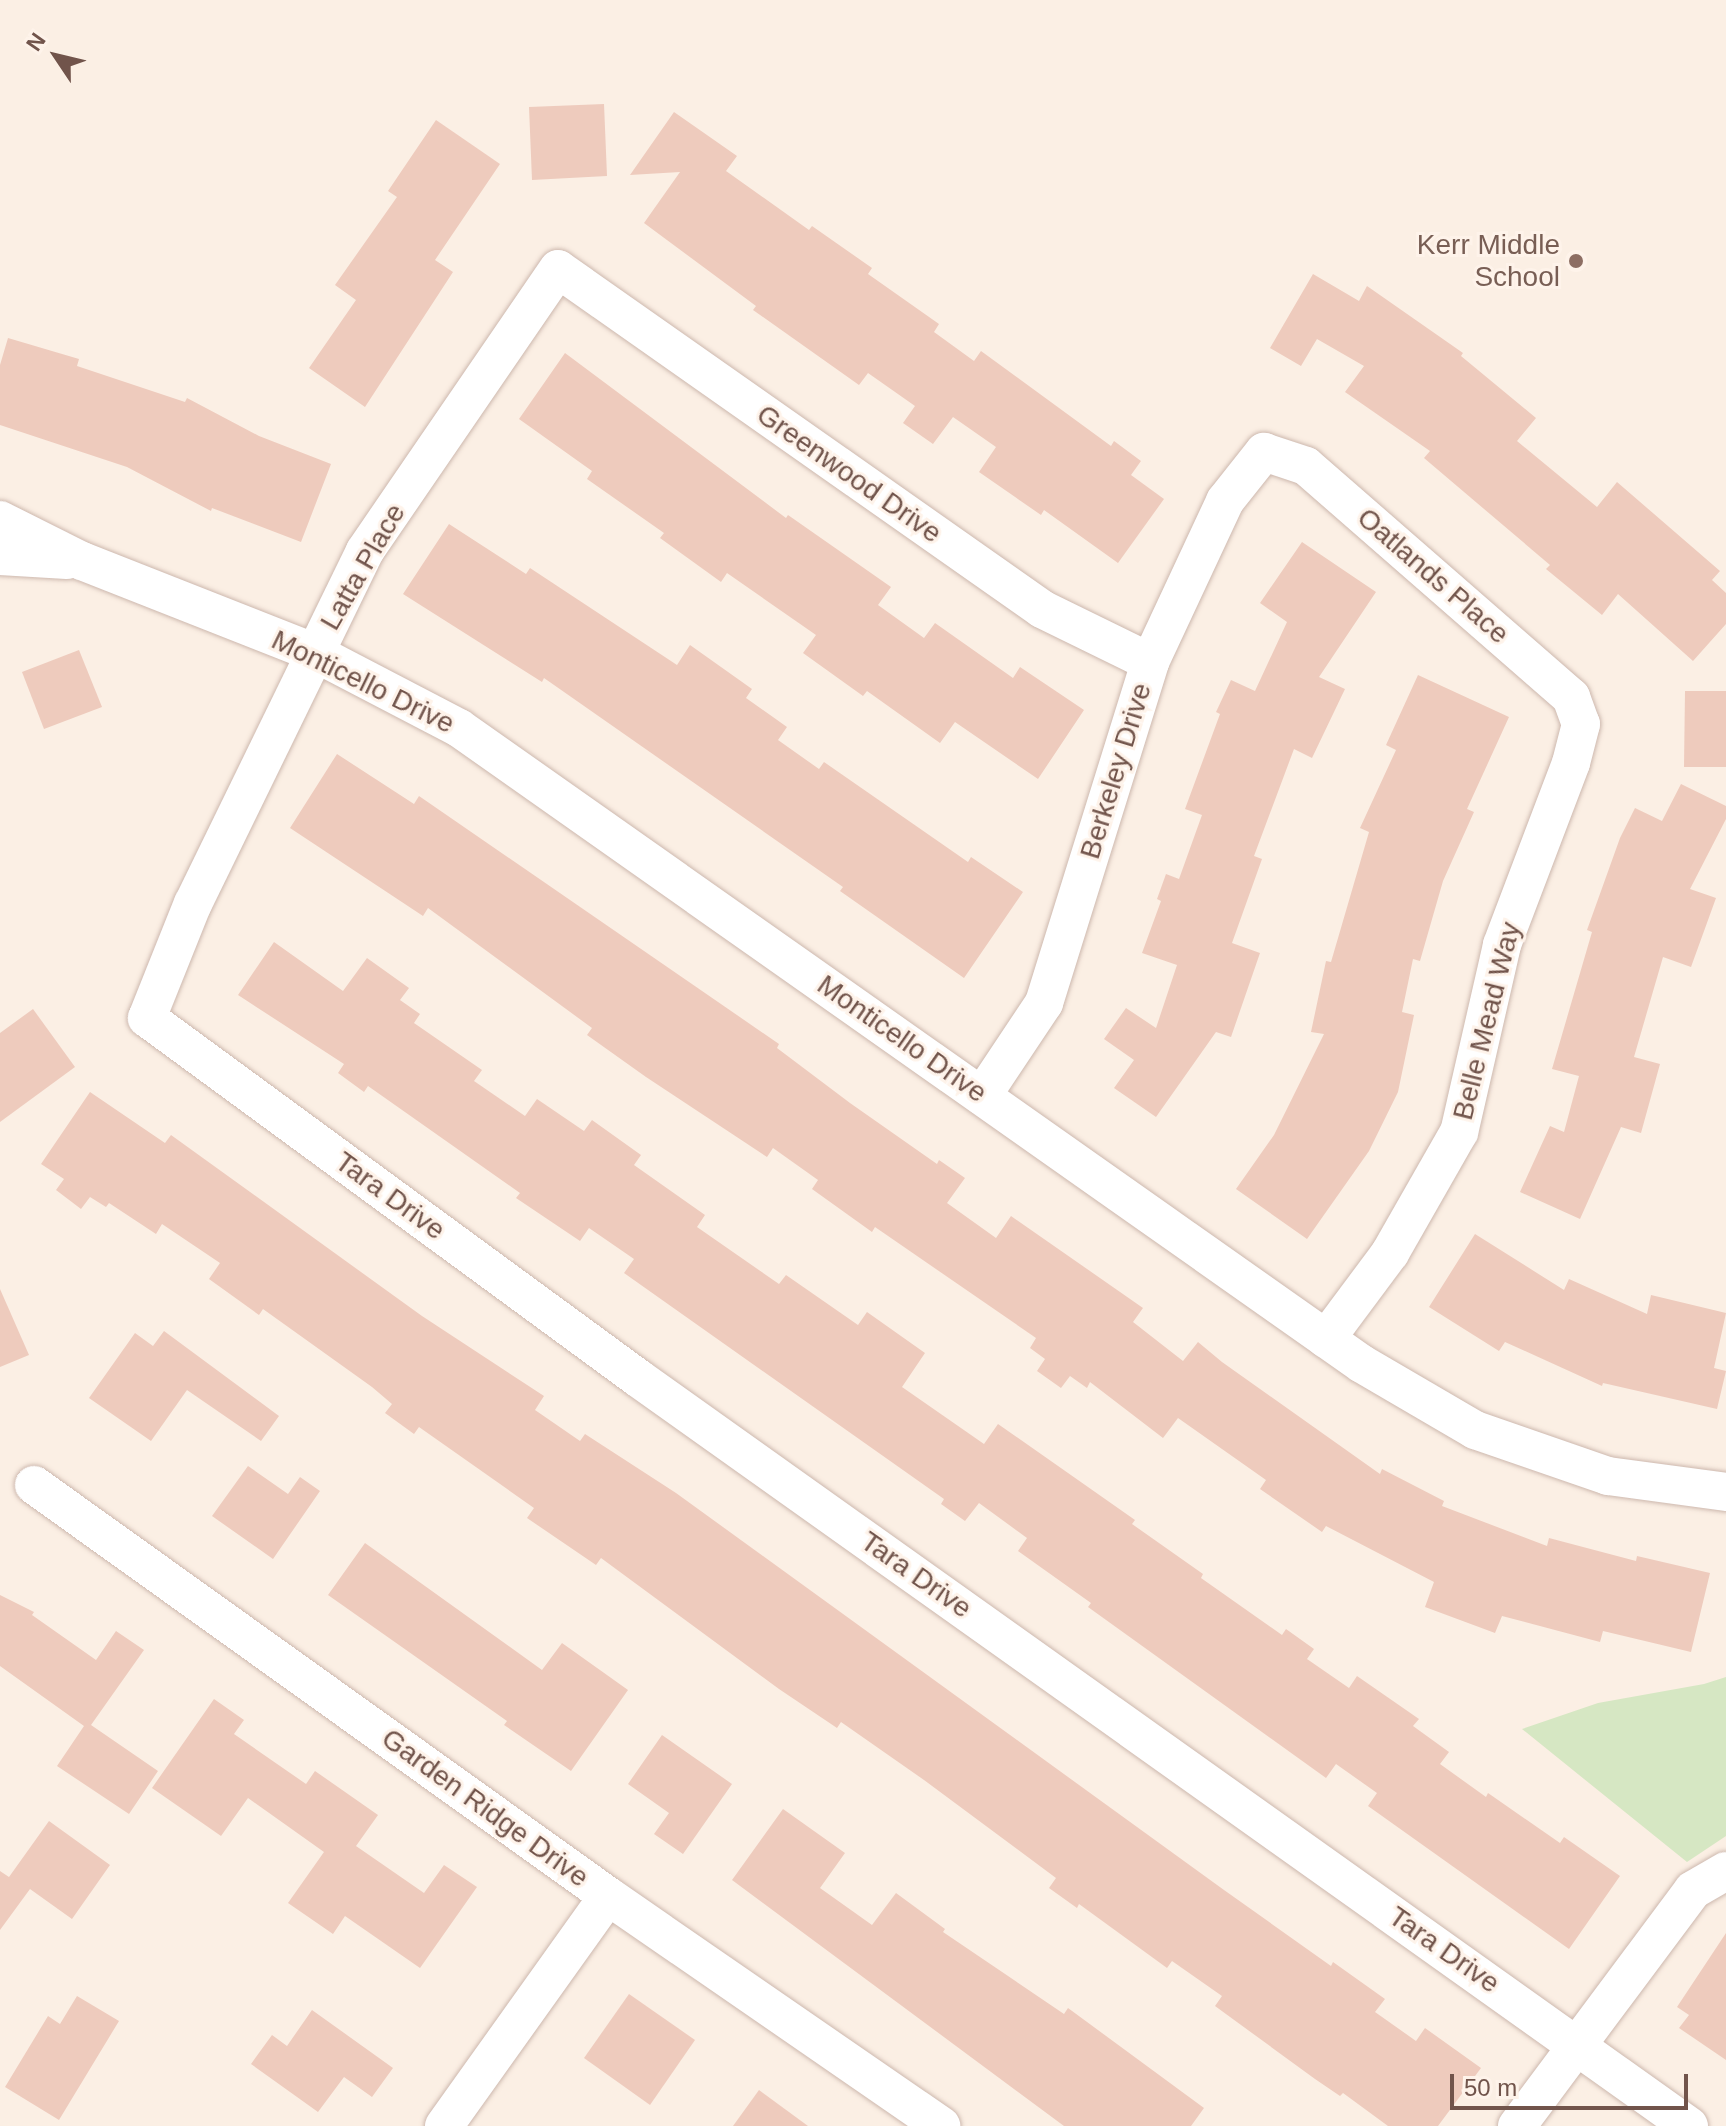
<!DOCTYPE html>
<html>
<head>
<meta charset="utf-8">
<style>
  body { margin:0 }
  #map { position:relative; width:1726px; height:2126px; overflow:hidden; background:#fbefe4; font-family:Helvetica,sans-serif }
  div>[style] { position:absolute }
  [style*='--x'] { left:calc(var(--x)*1px); top:calc(var(--y)*1px); width:calc(var(--w)*1px); rotate:calc(var(--a)*1deg) }
  .green>* { inset:0; background:#d6e7c3 }
  .building>* { inset:0; background:#eecbbd }
  .roads { filter:drop-shadow(0 0 2px #cdb8ae) drop-shadow(0 0 2px #cdb8ae) }
  .street>* { height:38px; margin:-19px; padding:0 19px; transform-origin:19px; border-radius:19px; background:#fff }
  .dots>* { width:22px; height:22px; translate:-50% -50%; box-sizing:border-box; border:4px solid #fef3ea; border-radius:50% }
  span { translate:-50% -50%; white-space:nowrap; text-align:center; line-height:1.15; -webkit-text-stroke:6px #fef3ea; paint-order:stroke }
  .education-label { font-size:28px; color:#785e54 }
  .right { translate:-100% -50%; text-align:right }
  .street-label { font-size:28px; color:#71544b }
  .north { position:absolute; left:16px; top:16px; width:80px; height:80px; -webkit-text-stroke:6px #fef3ea; paint-order:stroke; rotate:305deg; font-size:22px; font-weight:700; line-height:32px; text-align:center; color:#71544b }
  .north::after { content:''; display:block; margin:auto; width:28px; height:36px; background:#71544b; clip-path:polygon(50% 0,100% 100%,50% 72%,0 100%) }
  .scale { position:absolute; left:1450px; top:2074px; width:238px; height:36px; box-sizing:border-box; border:4px solid #71544b; border-top:0; padding-left:10px; font-size:24px; line-height:28px; white-space:nowrap; color:#71544b; -webkit-text-stroke:6px #fef3ea; paint-order:stroke }
</style>
</head>
<body>
<div id="map">
  <div class="green">
    <div style="clip-path:polygon(1726px 1677px,1726px 1836px,1687px 1862px,1522px 1729px,1598px 1703px,1704px 1684px)"></div>
  </div>
  <div class="building">
    <div style="clip-path:polygon(604px 104px,607px 176px,532px 180px,529px 107px)"></div>
    <div style="clip-path:polygon(674px 112px,737px 156px,726px 171px,809px 230px,812px 226px,872px 268px,868px 274px,939px 324px,934px 332px,974px 361px,981px 351px,1111px 446px,1114px 441px,1141px 461px,1131px 475px,1164px 499px,1118px 563px,1044px 510px,1041px 515px,979px 472px,996px 447px,953px 417px,933px 444px,903px 423px,915px 406px,868px 373px,859px 385px,753px 310px,756px 306px,644px 223px,680px 172px,630px 175px)"></div>
    <div style="clip-path:polygon(436px 120px,500px 164px,435px 260px,453px 272px,365px 407px,309px 368px,356px 300px,335px 285px,397px 197px,388px 191px)"></div>
    <div style="clip-path:polygon(1313px 274px,1359px 301px,1367px 286px,1463px 353px,1461px 356px,1536px 418px,1517px 441px,1597px 507px,1617px 482px,1720px 571px,1712px 580px,1726px 593px,1726px 624px,1693px 661px,1618px 594px,1602px 615px,1546px 569px,1550px 565px,1424px 458px,1430px 451px,1345px 392px,1364px 366px,1317px 339px,1301px 366px,1270px 348px)"></div>
    <div style="clip-path:polygon(8px 338px,79px 359px,77px 366px,185px 402px,187px 398px,259px 436px,331px 464px,301px 542px,212px 508px,211px 511px,127px 467px,0 425px,0 365px)"></div>
    <div style="clip-path:polygon(565px 353px,786px 518px,788px 515px,891px 587px,878px 605px,924px 638px,935px 623px,1013px 678px,1020px 667px,1084px 710px,1038px 779px,955px 722px,940px 743px,867px 691px,863px 696px,803px 653px,816px 635px,727px 573px,721px 582px,660px 538px,664px 533px,587px 479px,592px 471px,519px 419px)"></div>
    <div style="clip-path:polygon(449px 524px,526px 574px,530px 568px,677px 665px,690px 645px,752px 689px,746px 698px,787px 727px,778px 740px,819px 769px,824px 762px,968px 862px,971px 857px,1023px 892px,964px 978px,840px 891px,843px 887px,544px 678px,542px 682px,403px 594px)"></div>
    <div style="clip-path:polygon(1302px 542px,1376px 592px,1319px 677px,1345px 689px,1312px 758px,1294px 749px,1254px 856px,1262px 859px,1232px 943px,1260px 953px,1231px 1037px,1216px 1032px,1156px 1117px,1114px 1088px,1134px 1060px,1104px 1039px,1126px 1008px,1156px 1028px,1177px 965px,1142px 953px,1161px 901px,1157px 899px,1166px 874px,1179px 879px,1202px 815px,1185px 809px,1220px 714px,1216px 712px,1231px 680px,1255px 691px,1287px 622px,1260px 603px)"></div>
    <div style="clip-path:polygon(79px 650px,102px 707px,44px 729px,22px 672px)"></div>
    <div style="clip-path:polygon(1418px 675px,1509px 717px,1467px 809px,1474px 812px,1443px 881px,1420px 961px,1413px 959px,1402px 1012px,1414px 1015px,1398px 1092px,1369px 1151px,1307px 1239px,1236px 1189px,1274px 1135px,1324px 1034px,1311px 1032px,1326px 961px,1331px 962px,1369px 832px,1360px 828px,1396px 750px,1386px 745px)"></div>
    <div style="clip-path:polygon(1685px 691px,1726px 691px,1726px 767px,1684px 767px)"></div>
    <div style="clip-path:polygon(337px 754px,414px 804px,419px 796px,779px 1044px,777px 1048px,850px 1103px,937px 1164px,939px 1160px,965px 1178px,947px 1203px,996px 1238px,1011px 1216px,1143px 1308px,1133px 1322px,1183px 1361px,1198px 1342px,1222px 1362px,1380px 1474px,1382px 1469px,1444px 1501px,1442px 1506px,1547px 1546px,1549px 1538px,1636px 1561px,1637px 1556px,1710px 1573px,1691px 1652px,1603px 1631px,1600px 1642px,1502px 1616px,1495px 1633px,1425px 1607px,1434px 1582px,1326px 1526px,1322px 1532px,1260px 1489px,1266px 1480px,1178px 1418px,1163px 1438px,1090px 1382px,1087px 1388px,1070px 1376px,1061px 1388px,1037px 1371px,1045px 1359px,1030px 1348px,1036px 1338px,875px 1227px,872px 1232px,812px 1189px,818px 1180px,773px 1148px,767px 1157px,646px 1077px,587px 1035px,592px 1028px,428px 908px,423px 916px,290px 828px)"></div>
    <div style="clip-path:polygon(1681px 784px,1726px 806px,1726px 819px,1690px 889px,1716px 898px,1691px 967px,1663px 957px,1634px 1057px,1660px 1064px,1641px 1133px,1621px 1127px,1580px 1219px,1520px 1192px,1550px 1126px,1564px 1132px,1579px 1076px,1552px 1069px,1592px 932px,1587px 930px,1620px 838px,1635px 808px,1662px 821px)"></div>
    <div style="clip-path:polygon(274px 942px,343px 991px,367px 958px,409px 988px,400px 1000px,420px 1014px,414px 1023px,482px 1070px,474px 1081px,525px 1116px,537px 1099px,584px 1131px,592px 1120px,641px 1155px,634px 1165px,705px 1215px,697px 1227px,779px 1284px,786px 1275px,858px 1325px,867px 1312px,925px 1353px,902px 1387px,984px 1444px,998px 1424px,1135px 1520px,1132px 1524px,1203px 1574px,1201px 1578px,1282px 1635px,1286px 1629px,1314px 1649px,1307px 1659px,1349px 1688px,1357px 1676px,1419px 1719px,1413px 1726px,1449px 1752px,1440px 1764px,1486px 1797px,1488px 1793px,1560px 1843px,1564px 1837px,1620px 1876px,1569px 1949px,1368px 1806px,1377px 1793px,1336px 1764px,1326px 1778px,1088px 1607px,1091px 1603px,1018px 1551px,1027px 1538px,979px 1503px,965px 1521px,941px 1504px,944px 1499px,624px 1273px,634px 1259px,589px 1228px,580px 1241px,516px 1198px,520px 1193px,368px 1086px,364px 1092px,338px 1073px,344px 1064px,238px 995px)"></div>
    <div style="clip-path:polygon(33px 1009px,75px 1067px,0 1122px,0 1033px)"></div>
    <div style="clip-path:polygon(90px 1092px,165px 1143px,171px 1135px,422px 1316px,544px 1396px,535px 1410px,580px 1441px,585px 1434px,676px 1493px,1224px 1890px,1331px 1966px,1333px 1962px,1385px 1999px,1375px 2012px,1416px 2041px,1425px 2028px,1481px 2068px,1438px 2126px,1388px 2126px,1343px 2093px,1340px 2096px,1315px 2079px,1215px 2006px,1222px 1996px,1172px 1961px,1167px 1968px,1079px 1904px,1077px 1908px,1049px 1888px,1056px 1878px,924px 1780px,841px 1722px,837px 1728px,779px 1689px,601px 1558px,596px 1565px,527px 1518px,534px 1508px,419px 1427px,414px 1434px,385px 1413px,392px 1404px,372px 1387px,263px 1309px,259px 1315px,209px 1279px,220px 1263px,162px 1224px,156px 1234px,109px 1203px,106px 1207px,90px 1197px,81px 1209px,56px 1190px,64px 1179px,41px 1164px)"></div>
    <div style="clip-path:polygon(1475px 1234px,1564px 1290px,1569px 1279px,1647px 1314px,1651px 1295px,1726px 1313px,1714px 1368px,1726px 1371px,1717px 1409px,1603px 1383px,1602px 1386px,1505px 1342px,1499px 1351px,1429px 1307px)"></div>
    <div style="clip-path:polygon(0 1289px,29px 1355px,0 1367px)"></div>
    <div style="clip-path:polygon(164px 1331px,279px 1416px,261px 1441px,187px 1390px,151px 1441px,89px 1398px,135px 1333px,153px 1346px)"></div>
    <div style="clip-path:polygon(248px 1466px,288px 1494px,300px 1477px,320px 1491px,273px 1559px,212px 1516px)"></div>
    <div style="clip-path:polygon(365px 1543px,542px 1670px,562px 1643px,628px 1690px,571px 1771px,504px 1725px,507px 1721px,328px 1595px)"></div>
    <div style="clip-path:polygon(0 1595px,34px 1612px,32px 1615px,96px 1660px,116px 1631px,144px 1650px,91px 1725px,158px 1771px,129px 1814px,57px 1766px,84px 1726px,0 1666px)"></div>
    <div style="clip-path:polygon(214px 1699px,244px 1720px,234px 1734px,306px 1784px,315px 1771px,378px 1815px,356px 1846px,424px 1893px,444px 1865px,477px 1887px,420px 1968px,345px 1916px,333px 1934px,288px 1903px,324px 1852px,248px 1798px,221px 1836px,152px 1788px)"></div>
    <div style="clip-path:polygon(662px 1735px,732px 1784px,683px 1854px,654px 1834px,669px 1813px,628px 1784px)"></div>
    <div style="clip-path:polygon(783px 1809px,845px 1853px,820px 1888px,872px 1925px,896px 1893px,945px 1929px,943px 1932px,1064px 2014px,1068px 2008px,1204px 2108px,1191px 2126px,1064px 2126px,732px 1880px)"></div>
    <div style="clip-path:polygon(49px 1821px,110px 1865px,72px 1919px,30px 1889px,0 1930px,0 1871px,9px 1877px)"></div>
    <div style="clip-path:polygon(1726px 1933px,1726px 2060px,1679px 2028px,1689px 2015px,1677px 2007px)"></div>
    <div style="clip-path:polygon(629px 1994px,695px 2040px,650px 2105px,584px 2058px)"></div>
    <div style="clip-path:polygon(77px 1996px,119px 2021px,59px 2120px,5px 2087px,48px 2016px,60px 2024px)"></div>
    <div style="clip-path:polygon(312px 2010px,393px 2068px,372px 2097px,344px 2077px,318px 2112px,251px 2064px,272px 2035px,287px 2046px)"></div>
    <div style="clip-path:polygon(759px 2090px,808px 2126px,733px 2126px)"></div>
  </div>
  <div class="roads">
    <div class="street">
      <div style="--x:0;--y:520;--w:92;--a:26.6"></div>
      <div style="--x:82;--y:561;--w:251;--a:21.5"></div>
      <div style="--x:315;--y:653;--w:162;--a:27.5"></div>
      <div style="--x:459;--y:728;--w:1104;--a:35.16"></div>
      <div style="--x:1362;--y:1364;--w:131;--a:30.3"></div>
      <div style="--x:1475;--y:1430;--w:141;--a:19.1"></div>
      <div style="--x:1608;--y:1476;--w:119;--a:7.7"></div>
      <div style="--x:0;--y:556;--w:67;--a:3.4"></div>
      <div style="--x:1150;--y:662;--w:120;--a:-153.9"></div>
      <div style="--x:1042;--y:609;--w:591;--a:-144.91"></div>
      <div style="--x:558;--y:269;--w:342;--a:124.4"></div>
      <div style="--x:365;--y:551;--w:392;--a:116"></div>
      <div style="--x:193;--y:903;--w:124;--a:111.8"></div>
      <div style="--x:147;--y:1018;--w:609;--a:36.25"></div>
      <div style="--x:638;--y:1378;--w:1290;--a:35.44"></div>
      <div style="--x:982;--y:1096;--w:112;--a:-56.3"></div>
      <div style="--x:1044;--y:1003;--w:357;--a:-72.7"></div>
      <div style="--x:1150;--y:662;--w:178;--a:-65"></div>
      <div style="--x:1225;--y:501;--w:63;--a:-51.5"></div>
      <div style="--x:1264;--y:452;--w:44;--a:18.4"></div>
      <div style="--x:1306;--y:466;--w:352;--a:41.1"></div>
      <div style="--x:1571;--y:697;--w:29;--a:70"></div>
      <div style="--x:1581;--y:724;--w:40;--a:104.4"></div>
      <div style="--x:1571;--y:763;--w:195;--a:110.8"></div>
      <div style="--x:1502;--y:945;--w:192;--a:102.9"></div>
      <div style="--x:1459;--y:1132;--w:139;--a:119.7"></div>
      <div style="--x:1390;--y:1253;--w:107;--a:126.7"></div>
      <div style="--x:34;--y:1485;--w:706;--a:35.6"></div>
      <div style="--x:608;--y:1896;--w:405;--a:34.6"></div>
      <div style="--x:444;--y:2126;--w:282;--a:-54.5"></div>
      <div style="--x:1517;--y:2126;--w:294;--a:-53.3"></div>
      <div style="--x:1693;--y:1890;--w:38;--a:-30"></div>
    </div>
  </div>
  <div class="dots">
    <div style="left:1576px;top:261px;background:#8d6e63"></div>
  </div>
  <div class="education-label">
    <span class="right" style="left:1560px;top:261px">Kerr Middle<br>School</span>
  </div>
  <div class="street-label">
    <span style="left:849px;top:474px;rotate:35deg">Greenwood Drive</span>
    <span style="left:363px;top:567px;rotate:-60deg">Latta Place</span>
    <span style="left:1433px;top:576px;rotate:41deg">Oatlands Place</span>
    <span style="left:363px;top:682px;rotate:26deg">Monticello Drive</span>
    <span style="left:1116px;top:771px;rotate:-73deg">Berkeley Drive</span>
    <span style="left:1487px;top:1021px;rotate:-76deg">Belle Mead Way</span>
    <span style="left:902px;top:1039px;rotate:35deg">Monticello Drive</span>
    <span style="left:390px;top:1196px;rotate:36deg">Tara Drive</span>
    <span style="left:916px;top:1575px;rotate:35deg">Tara Drive</span>
    <span style="left:485px;top:1808px;rotate:36deg">Garden Ridge Drive</span>
    <span style="left:1444px;top:1950px;rotate:35deg">Tara Drive</span>
  </div>
  <div class="north">N</div>
  <div class="scale">50 m</div>
</div>
</body>
</html>
